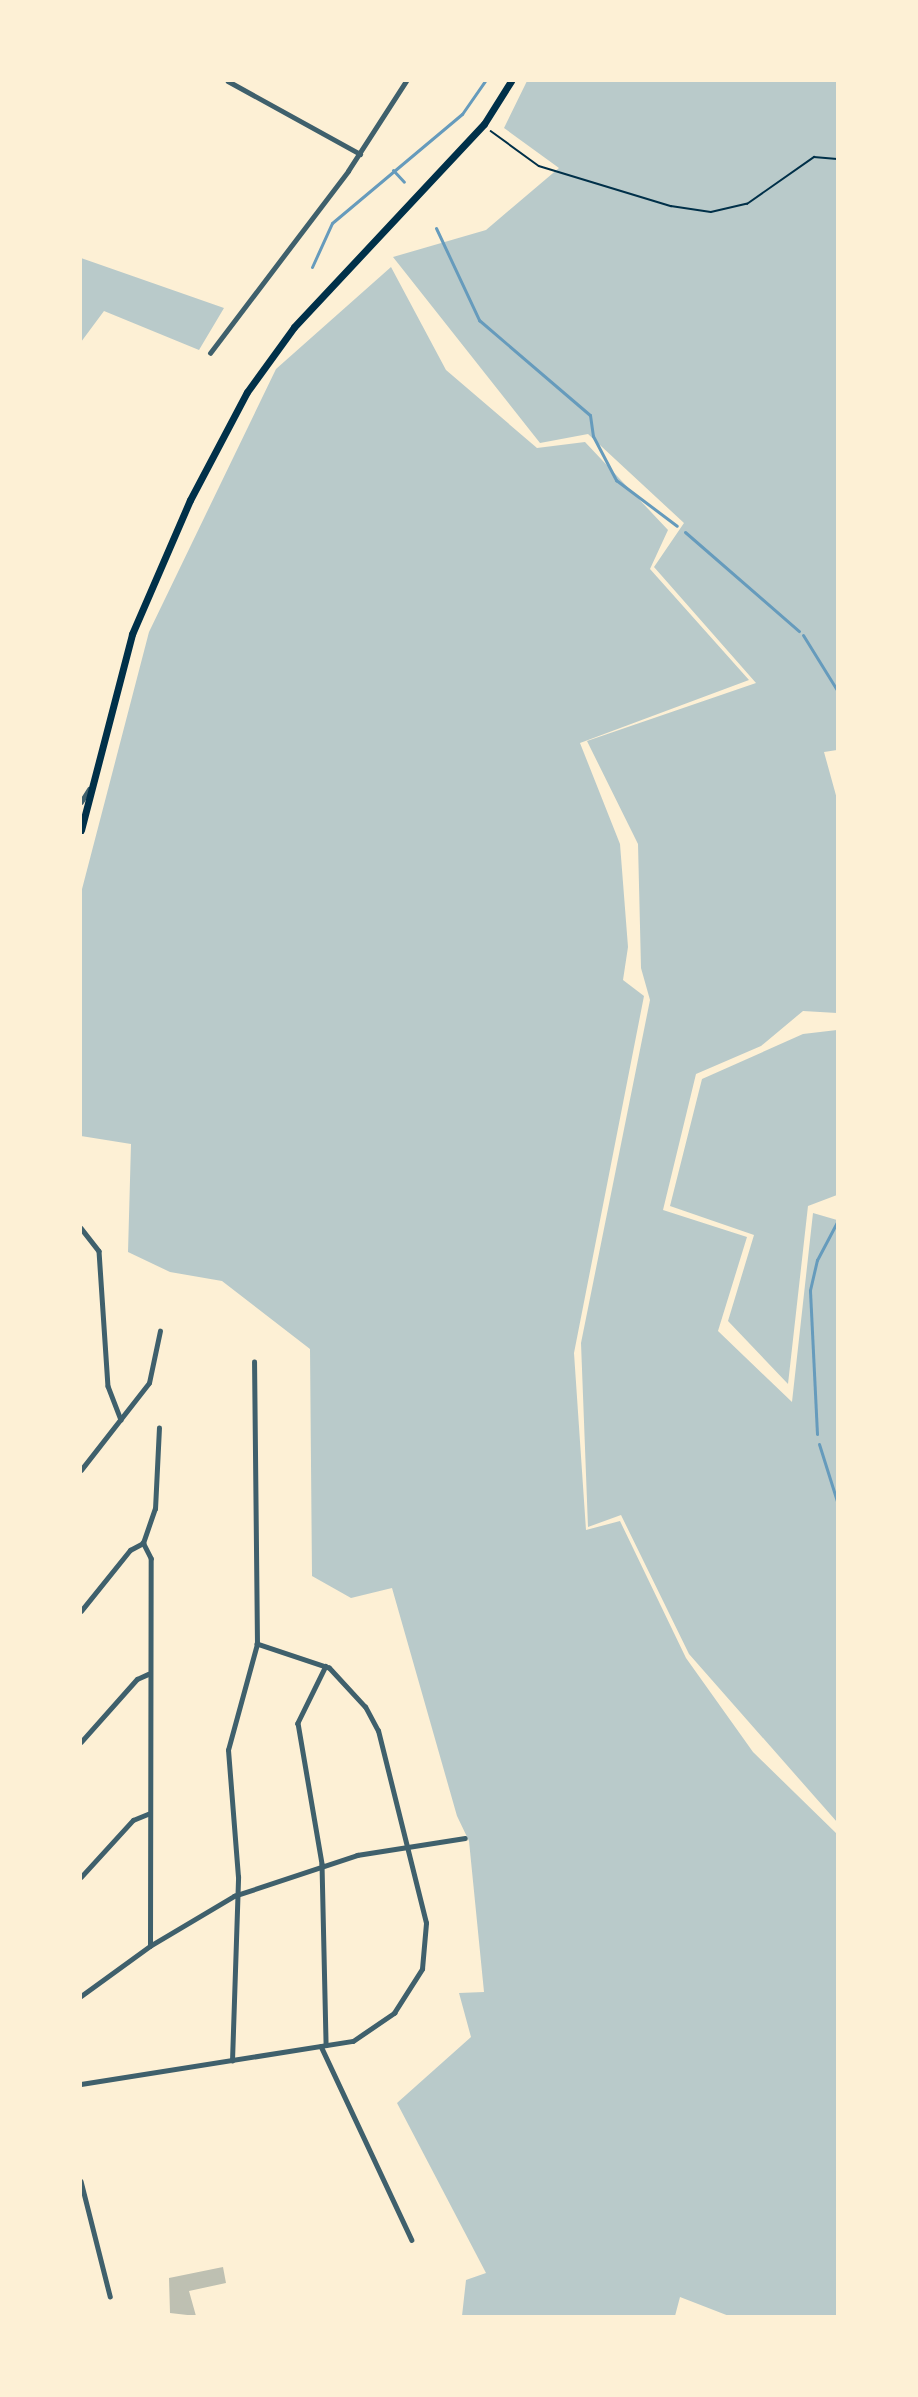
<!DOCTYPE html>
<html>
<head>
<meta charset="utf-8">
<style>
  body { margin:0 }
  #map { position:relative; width:918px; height:2397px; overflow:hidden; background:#fdf0d5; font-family:Poppins,sans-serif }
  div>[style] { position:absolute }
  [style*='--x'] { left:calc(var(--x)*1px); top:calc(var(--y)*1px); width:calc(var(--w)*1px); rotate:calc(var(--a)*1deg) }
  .green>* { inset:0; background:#b9caca }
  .stream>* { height:3px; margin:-1.5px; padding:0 1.5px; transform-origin:1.5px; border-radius:1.5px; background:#669bbc }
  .building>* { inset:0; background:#bec0b2 }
  .path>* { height:1.5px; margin:-0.75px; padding:0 0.75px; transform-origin:0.75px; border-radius:0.75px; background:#003049 }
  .minor>* { height:4.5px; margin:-2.25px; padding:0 2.25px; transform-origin:2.25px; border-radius:2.25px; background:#3f606c }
  .secondary>* { height:7px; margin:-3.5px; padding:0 3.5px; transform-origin:3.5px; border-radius:3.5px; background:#003049 }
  span { translate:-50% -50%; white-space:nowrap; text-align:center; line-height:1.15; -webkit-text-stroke:4.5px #fdf0d5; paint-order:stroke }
  .frame { position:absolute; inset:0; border:82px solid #fdf0d5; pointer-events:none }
</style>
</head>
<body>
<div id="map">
  <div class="green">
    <div style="clip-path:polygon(527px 81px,837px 81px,837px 750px,824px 752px,837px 799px,837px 1013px,803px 1011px,761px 1046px,696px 1074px,663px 1210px,747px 1237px,718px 1331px,792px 1402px,813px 1213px,837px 1220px,837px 1822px,689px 1654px,621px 1515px,588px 1527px,581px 1343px,650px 1000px,641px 968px,638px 844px,587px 741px,756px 683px,654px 567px,684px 523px,588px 434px,540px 443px,393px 257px,486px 230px,559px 168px,504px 128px)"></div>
    <div style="clip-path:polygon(81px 258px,224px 308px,199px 350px,104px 311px,81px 342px)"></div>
    <div style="clip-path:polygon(391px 267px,446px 370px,537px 448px,585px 442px,668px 530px,650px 569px,749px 680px,580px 743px,620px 844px,628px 947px,623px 980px,644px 996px,574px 1353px,586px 1530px,620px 1521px,686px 1658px,753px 1752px,837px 1834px,837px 2316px,729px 2316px,680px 2297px,675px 2316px,462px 2316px,466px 2280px,486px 2273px,397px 2103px,471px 2037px,459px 1993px,484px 1992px,469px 1841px,457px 1816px,392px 1588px,351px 1598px,312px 1576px,310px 1349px,222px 1281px,170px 1272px,128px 1252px,131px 1144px,81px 1136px,81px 893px,149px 632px,276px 369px)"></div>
    <div style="clip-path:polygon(837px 1030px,837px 1195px,808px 1206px,788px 1384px,728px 1321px,754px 1235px,670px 1206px,702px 1079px,803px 1034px)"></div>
  </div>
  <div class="stream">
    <div style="--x:393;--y:170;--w:16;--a:47"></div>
    <div style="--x:436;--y:228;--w:102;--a:64.9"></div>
    <div style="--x:479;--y:320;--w:146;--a:40.6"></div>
    <div style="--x:590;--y:415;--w:21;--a:82"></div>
    <div style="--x:593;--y:436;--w:50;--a:62.4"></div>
    <div style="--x:616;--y:480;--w:76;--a:37"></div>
    <div style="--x:312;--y:267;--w:48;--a:-65.6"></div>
    <div style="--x:332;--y:223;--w:170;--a:-40"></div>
    <div style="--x:462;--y:114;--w:40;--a:-55.1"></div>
    <div style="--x:685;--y:532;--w:151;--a:41"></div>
    <div style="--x:803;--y:635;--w:65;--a:58.3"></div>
    <div style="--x:817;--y:1434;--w:144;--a:-92.8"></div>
    <div style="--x:810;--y:1290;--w:31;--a:-77"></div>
    <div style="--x:817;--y:1260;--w:43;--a:-62.2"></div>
    <div style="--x:819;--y:1444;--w:60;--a:72.5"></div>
  </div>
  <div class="building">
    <div style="clip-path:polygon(223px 2267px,226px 2283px,189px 2291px,196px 2316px,170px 2313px,169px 2278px)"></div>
  </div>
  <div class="path">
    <div style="--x:491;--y:131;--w:59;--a:36.1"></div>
    <div style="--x:539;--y:166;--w:138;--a:16.9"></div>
    <div style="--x:671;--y:206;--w:40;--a:8.5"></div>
    <div style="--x:711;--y:212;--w:37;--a:-13"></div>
    <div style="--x:747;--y:204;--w:82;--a:-35"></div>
    <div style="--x:814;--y:157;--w:23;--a:5"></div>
  </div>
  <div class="minor">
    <div style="--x:228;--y:81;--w:151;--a:28.9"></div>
    <div style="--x:210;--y:353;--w:228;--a:-52.8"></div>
    <div style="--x:348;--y:171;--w:107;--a:-57.2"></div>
    <div style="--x:81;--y:802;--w:15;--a:-58"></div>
    <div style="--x:81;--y:1228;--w:29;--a:52"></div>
    <div style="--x:99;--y:1251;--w:135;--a:86.2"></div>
    <div style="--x:108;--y:1386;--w:36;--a:69"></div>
    <div style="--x:81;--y:1470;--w:110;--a:-52"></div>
    <div style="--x:149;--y:1383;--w:53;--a:-78.1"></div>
    <div style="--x:81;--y:1611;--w:78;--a:-51.2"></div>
    <div style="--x:130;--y:1550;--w:15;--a:-28"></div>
    <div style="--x:326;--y:1666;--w:64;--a:116.2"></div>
    <div style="--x:298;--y:1723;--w:143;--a:80.3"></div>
    <div style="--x:322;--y:1864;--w:181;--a:88.7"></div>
    <div style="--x:81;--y:1742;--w:84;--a:-48.4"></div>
    <div style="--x:137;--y:1679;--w:12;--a:-24"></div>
    <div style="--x:81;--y:1877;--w:77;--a:-47.6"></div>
    <div style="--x:133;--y:1820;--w:16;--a:-22"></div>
    <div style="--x:150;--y:1946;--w:387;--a:-89.9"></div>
    <div style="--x:151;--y:1559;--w:18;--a:-117"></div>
    <div style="--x:143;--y:1543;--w:36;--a:-71"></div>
    <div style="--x:155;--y:1509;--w:81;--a:-87.2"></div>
    <div style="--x:81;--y:1996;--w:85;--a:-35.9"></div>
    <div style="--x:150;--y:1946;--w:98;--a:-30.8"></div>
    <div style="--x:234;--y:1896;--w:130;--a:-18.4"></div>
    <div style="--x:357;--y:1855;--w:109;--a:-8.9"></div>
    <div style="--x:321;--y:2046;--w:214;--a:64.9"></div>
    <div style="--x:232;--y:2061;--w:184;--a:-88.1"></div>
    <div style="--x:238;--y:1877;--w:127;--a:-94.5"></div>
    <div style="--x:228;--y:1750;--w:110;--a:-74.7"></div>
    <div style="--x:257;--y:1644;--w:282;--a:-90.6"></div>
    <div style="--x:81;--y:2084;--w:275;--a:-9"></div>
    <div style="--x:353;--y:2041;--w:50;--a:-34.3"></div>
    <div style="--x:394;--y:2013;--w:52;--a:-57.5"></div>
    <div style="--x:422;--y:1969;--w:46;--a:-85"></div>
    <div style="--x:426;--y:1923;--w:198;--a:-104"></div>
    <div style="--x:378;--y:1731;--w:27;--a:-118"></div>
    <div style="--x:365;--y:1707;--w:53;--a:-132.7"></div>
    <div style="--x:329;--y:1668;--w:76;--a:-161.6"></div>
    <div style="--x:81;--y:2181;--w:119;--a:75.8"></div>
  </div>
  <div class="secondary">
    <div style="--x:81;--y:830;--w:203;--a:-75.4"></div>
    <div style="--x:132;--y:634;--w:146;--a:-66.6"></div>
    <div style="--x:190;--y:500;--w:122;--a:-62.2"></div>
    <div style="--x:247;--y:392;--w:80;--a:-54.1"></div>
    <div style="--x:294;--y:327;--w:278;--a:-46.9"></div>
    <div style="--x:484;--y:124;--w:51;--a:-57.9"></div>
  </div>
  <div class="frame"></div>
</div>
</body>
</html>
